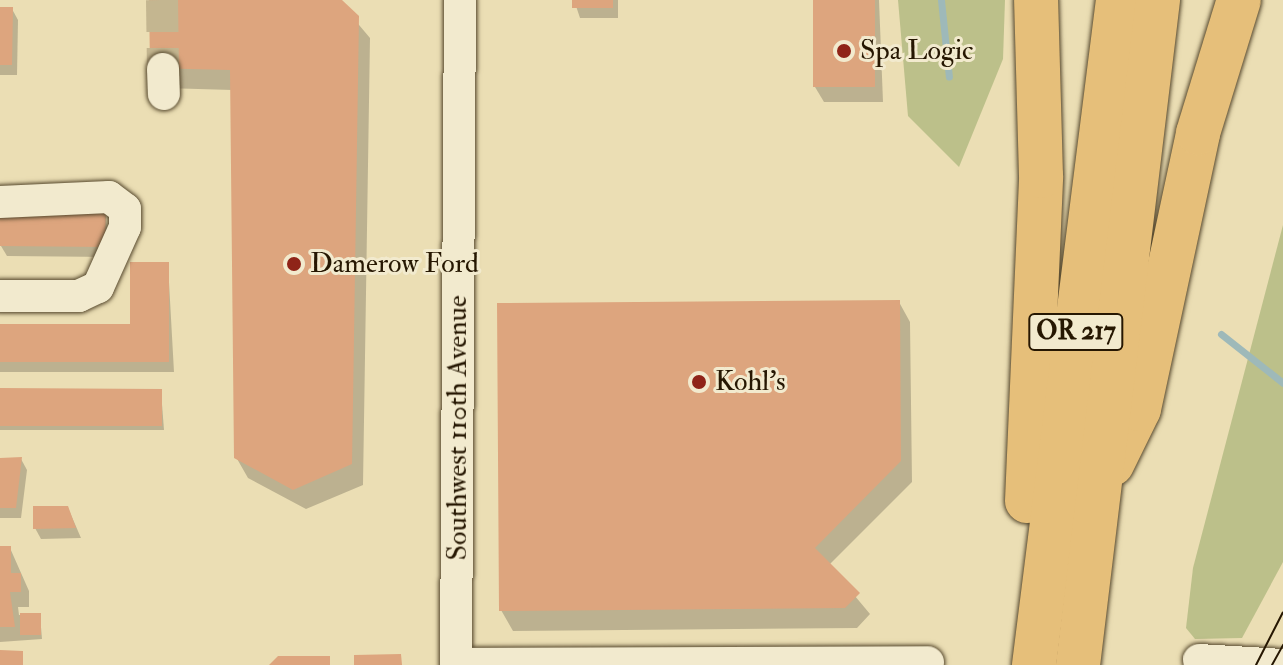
<!DOCTYPE html>
<html>
<head>
<meta charset="utf-8">
<style>
  body { margin:0 }
  #map { position:relative; width:1283px; height:665px; overflow:hidden; background:#ebdeb4; font-family:"IM FELL Double Pica",serif }
  div>[style] { position:absolute }
  [style*='--x'] { left:calc(var(--x)*1px); top:calc(var(--y)*1px); width:calc(var(--w)*1px); rotate:calc(var(--a)*1deg) }
  .green>* { inset:0; background:#bcc08a }
  .shadow>* { inset:0; background:#0003 }
  .stream>* { height:7px; margin:-3.5px; padding:0 3.5px; transform-origin:3.5px; border-radius:3.5px; background:#9eb9b9 }
  .building>* { inset:0; background:#dda57e }
  .minor-tunnel>* { height:32px; margin-top:-16px; transform-origin:0; background:repeating-linear-gradient(90deg,#c4b690 0 32px,transparent 0 48px) }
  .roads { filter:drop-shadow(0 0 2px #57492e) drop-shadow(0 0 2px #57492e) }
  .minor>* { height:32px; margin:-16px; padding:0 16px; transform-origin:16px; border-radius:16px; background:#f2eace }
  .highway>* { height:44px; margin:-22px; padding:0 22px; transform-origin:22px; border-radius:22px; background:#e6bf7a }
  .tram>* { height:2px; margin:-1px; padding:0 1px; transform-origin:1px; border-radius:1px; background:#261702 }
  .dots>* { width:22px; height:22px; translate:-50% -50%; box-sizing:border-box; border:4px solid #f2eace; border-radius:50% }
  span { translate:-50% -50%; white-space:nowrap; text-align:center; line-height:1.15; -webkit-text-stroke:6px #f2eace; paint-order:stroke }
  .shield-label span { padding:2px 6px; background:#f2eace; border:2px solid; border-radius:6px; -webkit-text-stroke-width:0 }
  .shield-label { font-size:26px; color:#261702; font-weight:700 }
  .poi-label { font-size:28px; color:#261702 }
  .left { translate:0 -50%; text-align:left }
  .street-label { font-size:28px; color:#261702 }
</style>
</head>
<body>
<div id="map">
  <div class="green">
    <div style="clip-path:polygon(898px 0,1005px 0,1003px 59px,959px 167px,908px 116px)"></div>
    <div style="clip-path:polygon(1283px 225px,1283px 562px,1242px 638px,1195px 639px,1186px 628px,1193px 568px)"></div>
  </div>
  <div class="shadow">
    <div style="clip-path:polygon(178px 0,338px 0,370px 38px,363px 485px,306px 509px,248px 478px,236px 457px,232px 90px,164px 88px)"></div>
    <div style="clip-path:polygon(574px 0,618px 0,618px 18px,580px 18px)"></div>
    <div style="clip-path:polygon(815px 0,879px 0,883px 102px,824px 102px,815px 87px)"></div>
    <div style="clip-path:polygon(0 9px,12px 9px,18px 20px,17px 75px,0 75px)"></div>
    <div style="clip-path:polygon(105px 209px,110px 257px,7px 256px,1px 246px)"></div>
    <div style="clip-path:polygon(168px 264px,174px 372px,0 372px,0 326px,132px 326px)"></div>
    <div style="clip-path:polygon(899px 302px,910px 322px,912px 482px,829px 565px,870px 614px,857px 628px,513px 631px,501px 610px)"></div>
    <div style="clip-path:polygon(0 390px,161px 391px,164px 430px,0 430px)"></div>
    <div style="clip-path:polygon(21px 459px,27px 470px,21px 518px,0 518px,0 460px)"></div>
    <div style="clip-path:polygon(68px 508px,81px 538px,41px 539px,35px 528px)"></div>
    <div style="clip-path:polygon(0 548px,10px 548px,29px 591px,29px 607px,18px 607px,19px 615px,40px 615px,42px 639px,0 642px)"></div>
  </div>
  <div class="stream">
    <div style="--x:941;--y:0;--w:77;--a:84.1"></div>
    <div style="--x:1221;--y:334;--w:79;--a:38.3"></div>
  </div>
  <div class="building">
    <div style="clip-path:polygon(149px 0,342px 0,359px 16px,352px 464px,293px 490px,234px 458px,230px 70px,150px 68px)"></div>
    <div style="clip-path:polygon(572px 0,613px 0,613px 8px,572px 8px)"></div>
    <div style="clip-path:polygon(813px 0,875px 0,875px 87px,813px 87px)"></div>
    <div style="clip-path:polygon(0 7px,13px 7px,12px 65px,0 65px)"></div>
    <div style="clip-path:polygon(0 206px,106px 207px,105px 247px,0 246px)"></div>
    <div style="clip-path:polygon(130px 262px,169px 262px,169px 362px,0 362px,0 324px,130px 324px)"></div>
    <div style="clip-path:polygon(900px 300px,901px 461px,815px 548px,860px 593px,845px 608px,499px 611px,497px 303px)"></div>
    <div style="clip-path:polygon(0 388px,162px 389px,162px 426px,0 426px)"></div>
    <div style="clip-path:polygon(22px 457px,16px 508px,0 508px,0 458px)"></div>
    <div style="clip-path:polygon(33px 506px,68px 506px,76px 528px,33px 529px)"></div>
    <div style="clip-path:polygon(0 546px,11px 546px,11px 573px,21px 573px,21px 592px,10px 592px,15px 627px,0 627px)"></div>
    <div style="clip-path:polygon(20px 613px,41px 613px,41px 635px,20px 635px)"></div>
    <div style="clip-path:polygon(0 650px,23px 651px,23px 665px,0 665px)"></div>
    <div style="clip-path:polygon(401px 654px,402px 665px,354px 665px,354px 655px)"></div>
    <div style="clip-path:polygon(278px 656px,330px 656px,330px 665px,269px 665px)"></div>
  </div>
  <div class="minor-tunnel">
    <div style="--x:162;--y:0;--w:69;--a:89.2"></div>
  </div>
  <div class="roads">
    <div class="minor">
      <div style="--x:163;--y:69;--w:25;--a:88"></div>
      <div style="--x:0;--y:202;--w:109;--a:-2.6"></div>
      <div style="--x:109;--y:197;--w:20;--a:37"></div>
      <div style="--x:125;--y:209;--w:18;--a:90"></div>
      <div style="--x:125;--y:227;--w:66;--a:114.2"></div>
      <div style="--x:98;--y:287;--w:21;--a:155"></div>
      <div style="--x:79;--y:296;--w:79;--a:180"></div>
      <div style="--x:1199;--y:660;--w:84;--a:3.4"></div>
      <div style="--x:457;--y:664;--w:471;--a:-0.2"></div>
      <div style="--x:456;--y:665;--w:665;--a:-89.66"></div>
    </div>
    <div class="highway">
      <div style="--x:1112;--y:464;--w:61;--a:-63.9"></div>
      <div style="--x:1139;--y:409;--w:282;--a:-77.9"></div>
      <div style="--x:1198;--y:133;--w:139;--a:-72.9"></div>
      <div style="--x:1027;--y:501;--w:325;--a:-87.5"></div>
      <div style="--x:1041;--y:176;--w:176;--a:-91.6"></div>
      <div style="--x:1034;--y:665;--w:670;--a:-82.8"></div>
      <div style="--x:1078;--y:665;--w:670;--a:-83.14"></div>
    </div>
  </div>
  <div class="tram">
    <div style="--x:1256;--y:665;--w:59;--a:-63"></div>
    <div style="--x:1272;--y:665;--w:23;--a:-61"></div>
  </div>
  <div class="dots">
    <div style="left:844px;top:51px;background:#8f2418"></div>
    <div style="left:294px;top:264px;background:#8f2418"></div>
    <div style="left:699px;top:382px;background:#8f2418"></div>
  </div>
  <div class="shield-label">
    <span style="left:1076px;top:332px">OR 217</span>
  </div>
  <div class="poi-label">
    <span class="left" style="left:860px;top:51px">Spa Logic</span>
    <span class="left" style="left:310px;top:264px">Damerow Ford</span>
    <span class="left" style="left:715px;top:382px">Kohl's</span>
  </div>
  <div class="street-label">
    <span style="left:458px;top:428px;rotate:-90deg">Southwest 110th Avenue</span>
  </div>
</div>
</body>
</html>
